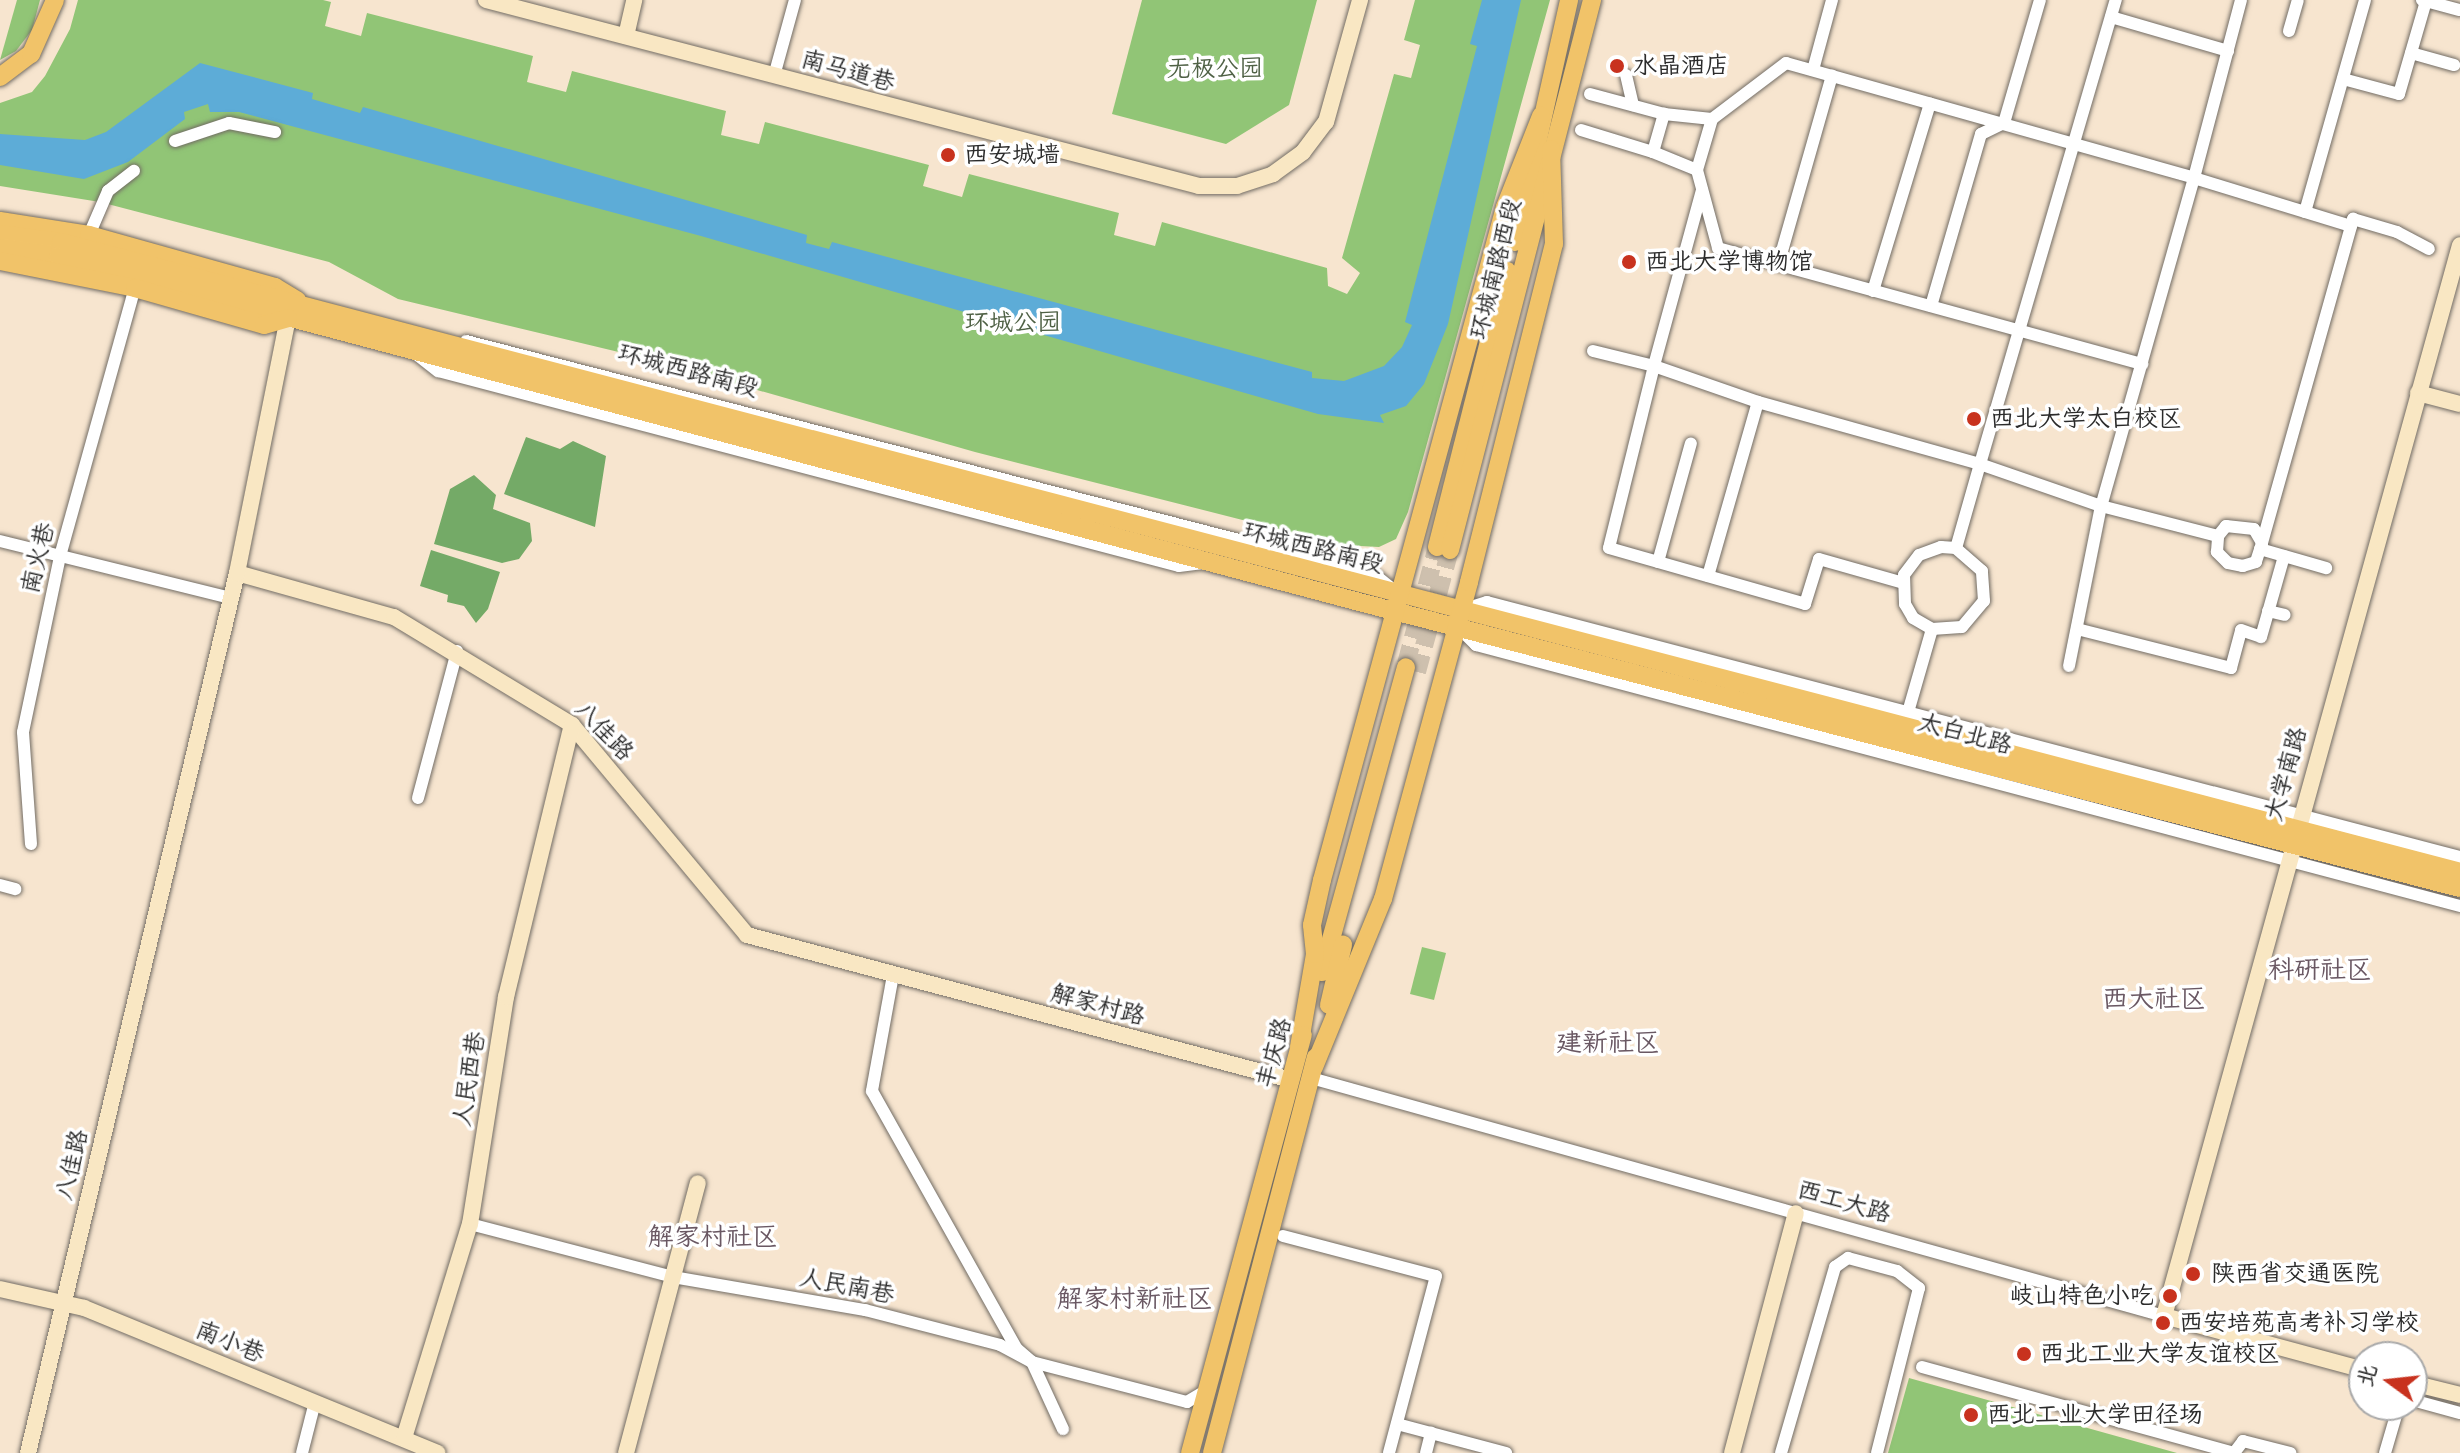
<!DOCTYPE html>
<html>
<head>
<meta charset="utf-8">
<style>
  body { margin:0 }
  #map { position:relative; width:2460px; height:1453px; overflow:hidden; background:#f7e5cf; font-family:Sriracha,"LXGW WenKai TC",sans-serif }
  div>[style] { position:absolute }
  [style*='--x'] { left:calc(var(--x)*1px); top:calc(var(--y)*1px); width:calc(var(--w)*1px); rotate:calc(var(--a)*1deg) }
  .green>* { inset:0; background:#91c576 }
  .forest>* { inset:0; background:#74aa67 }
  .water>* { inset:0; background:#5dacd7 }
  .primary-tunnel>* { height:18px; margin-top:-9px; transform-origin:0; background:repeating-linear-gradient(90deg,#cec0ae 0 18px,transparent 0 27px) }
  .roads { filter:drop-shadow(0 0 2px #726c64) drop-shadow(0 0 2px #726c64) }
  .street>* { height:12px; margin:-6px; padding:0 6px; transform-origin:6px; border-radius:6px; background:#fff }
  .secondary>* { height:16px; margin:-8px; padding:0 8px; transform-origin:8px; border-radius:8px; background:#f9e7c3 }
  .primary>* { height:18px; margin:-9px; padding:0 9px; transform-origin:9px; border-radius:9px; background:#f1c369 }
  .dots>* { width:22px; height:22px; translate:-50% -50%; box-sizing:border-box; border:4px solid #fff; border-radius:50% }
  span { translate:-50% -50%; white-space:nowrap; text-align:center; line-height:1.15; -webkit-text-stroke:7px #fff; paint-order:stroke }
  .poi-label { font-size:24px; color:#2b2b2b }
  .left { translate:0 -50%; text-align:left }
  .right { translate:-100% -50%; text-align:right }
  .park-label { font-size:24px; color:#4f6145 }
  .street-label { font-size:24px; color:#2b2b2b }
  .neighbourhood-label { font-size:26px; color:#6a5863 }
  .north { position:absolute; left:2348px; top:1341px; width:80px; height:80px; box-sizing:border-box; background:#fff; border:2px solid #aaa; border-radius:50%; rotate:285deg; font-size:22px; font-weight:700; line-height:32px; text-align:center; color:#2b2b2b }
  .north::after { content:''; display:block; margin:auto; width:28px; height:36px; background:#c8321e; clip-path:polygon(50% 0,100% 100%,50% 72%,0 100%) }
</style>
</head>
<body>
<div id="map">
  <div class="green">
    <div style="clip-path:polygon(17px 0,40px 0,32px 30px,16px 51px,0 60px)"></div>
    <div style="clip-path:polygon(78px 0,323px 0,331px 2px,325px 26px,361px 36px,367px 13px,533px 56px,527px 82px,566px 92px,572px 71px,726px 111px,721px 135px,759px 144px,765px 122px,929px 165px,923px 186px,962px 197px,969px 174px,1119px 213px,1114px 235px,1155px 246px,1162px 222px,1327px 268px,1328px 286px,1347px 294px,1360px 273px,1342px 258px,1394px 74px,1411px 78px,1420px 45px,1404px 40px,1415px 0,1550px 0,1408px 512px,1396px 539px,1379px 547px,1341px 545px,975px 452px,652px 360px,398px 299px,329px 262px,100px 202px,0 186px,0 103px,32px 92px,45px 76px,70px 29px)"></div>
    <div style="clip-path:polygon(1142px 0,1317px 0,1289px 105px,1226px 144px,1112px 114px)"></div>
    <div style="clip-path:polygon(1422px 947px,1446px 953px,1434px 1000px,1410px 994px)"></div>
    <div style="clip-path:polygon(1909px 1378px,2177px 1453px,1888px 1453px)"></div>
  </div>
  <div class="forest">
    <div style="clip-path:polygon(526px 437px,560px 449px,573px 441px,606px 456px,595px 527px,504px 494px)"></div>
    <div style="clip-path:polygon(474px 475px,496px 495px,493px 509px,530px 523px,532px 541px,519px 559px,502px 563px,434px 544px,450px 489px)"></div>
    <div style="clip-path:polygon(431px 550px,500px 572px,488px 609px,476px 623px,464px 606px,447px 602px,448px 595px,420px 586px)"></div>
  </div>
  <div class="water">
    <div style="clip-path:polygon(1482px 0,1521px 0,1448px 324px,1424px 384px,1406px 406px,1380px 415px,1384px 423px,1318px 414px,701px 236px,239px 112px,210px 112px,208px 104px,184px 112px,185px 119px,128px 162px,84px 179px,0 165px,0 134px,85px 140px,106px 132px,200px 63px,313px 93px,312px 99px,360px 113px,363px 107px,807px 235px,806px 243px,829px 249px,832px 242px,1312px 372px,1312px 378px,1344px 381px,1384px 366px,1402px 347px,1412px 325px,1405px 322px,1477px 46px,1470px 44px)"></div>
  </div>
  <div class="primary-tunnel">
    <div style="--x:1406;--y:664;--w:121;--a:-75.2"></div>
    <div style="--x:1417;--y:672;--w:126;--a:-74.9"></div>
  </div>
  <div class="roads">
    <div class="street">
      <div style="--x:2241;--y:0;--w:184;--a:104.8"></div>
      <div style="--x:2194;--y:178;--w:164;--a:17"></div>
      <div style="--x:2422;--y:0;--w:39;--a:15"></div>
      <div style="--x:2111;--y:17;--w:122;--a:16.2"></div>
      <div style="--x:2289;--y:31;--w:32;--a:-74"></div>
      <div style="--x:2411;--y:53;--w:45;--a:15.6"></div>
      <div style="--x:1813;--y:70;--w:73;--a:-74.8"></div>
      <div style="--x:1626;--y:75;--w:31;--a:77"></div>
      <div style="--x:774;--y:76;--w:79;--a:-74.6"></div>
      <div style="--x:2343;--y:79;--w:58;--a:15"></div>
      <div style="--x:2399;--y:94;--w:97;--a:-73.8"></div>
      <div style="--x:1590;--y:94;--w:77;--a:15.1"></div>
      <div style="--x:1712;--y:119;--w:93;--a:-37.1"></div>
      <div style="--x:1786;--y:63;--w:424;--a:15.7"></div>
      <div style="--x:2194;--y:178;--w:341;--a:105.8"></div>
      <div style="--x:2101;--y:506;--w:128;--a:-160.9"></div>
      <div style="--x:1980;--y:464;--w:87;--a:105.9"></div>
      <div style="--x:1956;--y:548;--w:15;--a:-176"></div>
      <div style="--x:1941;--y:547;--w:23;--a:160"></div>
      <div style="--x:1919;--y:555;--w:25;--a:127"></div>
      <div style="--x:1904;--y:575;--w:29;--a:88"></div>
      <div style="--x:1905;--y:604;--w:16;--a:60"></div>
      <div style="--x:1913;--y:618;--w:22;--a:30"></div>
      <div style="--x:1932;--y:629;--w:101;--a:106.1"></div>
      <div style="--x:1581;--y:130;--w:75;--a:17"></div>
      <div style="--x:1653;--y:152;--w:40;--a:-74"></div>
      <div style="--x:1664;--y:114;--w:48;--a:5.9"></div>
      <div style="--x:1712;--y:119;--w:53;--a:106.4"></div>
      <div style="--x:1697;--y:170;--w:48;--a:-157.8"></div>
      <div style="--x:175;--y:141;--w:57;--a:-18.4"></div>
      <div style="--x:229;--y:123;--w:47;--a:11.1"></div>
      <div style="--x:1697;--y:170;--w:81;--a:74.9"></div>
      <div style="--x:1718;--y:248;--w:440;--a:15.3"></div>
      <div style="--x:1702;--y:190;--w:182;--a:105.3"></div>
      <div style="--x:1654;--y:366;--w:110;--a:19.1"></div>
      <div style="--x:1758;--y:402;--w:230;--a:15.6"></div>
      <div style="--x:1980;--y:464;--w:484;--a:-73.7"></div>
      <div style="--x:2305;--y:212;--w:220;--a:-74.2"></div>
      <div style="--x:89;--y:235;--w:48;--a:-66.6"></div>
      <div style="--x:108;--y:191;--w:33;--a:-38"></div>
      <div style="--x:1778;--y:265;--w:197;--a:-74.1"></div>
      <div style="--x:1873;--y:291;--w:196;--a:-73.1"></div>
      <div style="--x:1931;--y:306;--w:179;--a:-73.8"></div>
      <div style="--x:1981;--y:134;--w:25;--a:-26"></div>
      <div style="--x:2004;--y:123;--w:128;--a:-73.7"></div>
      <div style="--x:466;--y:341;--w:939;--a:14.44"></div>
      <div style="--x:1375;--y:575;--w:19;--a:39"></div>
      <div style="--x:1593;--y:351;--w:63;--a:13.8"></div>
      <div style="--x:1654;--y:366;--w:187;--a:103.9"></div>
      <div style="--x:1609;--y:548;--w:204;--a:15.9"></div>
      <div style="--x:1805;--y:604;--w:47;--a:-72.7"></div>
      <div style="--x:1819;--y:559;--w:87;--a:15.9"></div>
      <div style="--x:416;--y:354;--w:28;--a:38"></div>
      <div style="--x:438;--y:371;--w:766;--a:14.74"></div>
      <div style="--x:1179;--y:566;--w:24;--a:-7"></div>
      <div style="--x:0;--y:541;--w:238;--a:13.9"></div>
      <div style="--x:2262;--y:543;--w:337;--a:-74.3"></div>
      <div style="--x:2353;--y:219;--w:46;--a:16.5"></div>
      <div style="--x:2397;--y:232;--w:36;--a:28"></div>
      <div style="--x:2260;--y:549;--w:69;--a:16.1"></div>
      <div style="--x:1658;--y:562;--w:123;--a:-74.5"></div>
      <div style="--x:1708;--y:576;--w:181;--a:-74"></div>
      <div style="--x:1465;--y:609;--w:23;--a:-18"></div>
      <div style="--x:1487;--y:602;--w:1006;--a:14.69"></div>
      <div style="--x:2268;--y:611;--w:17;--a:13"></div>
      <div style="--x:1460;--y:629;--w:23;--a:45"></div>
      <div style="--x:1476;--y:645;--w:1018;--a:14.86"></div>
      <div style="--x:1932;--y:629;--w:30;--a:-4"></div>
      <div style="--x:1962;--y:627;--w:34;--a:-50"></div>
      <div style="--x:1984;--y:601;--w:30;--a:-94"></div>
      <div style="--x:1982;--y:571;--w:35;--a:-139"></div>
      <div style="--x:2077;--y:629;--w:159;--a:14.2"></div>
      <div style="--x:2231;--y:668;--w:39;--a:-75"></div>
      <div style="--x:2241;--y:630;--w:21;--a:19"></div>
      <div style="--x:2261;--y:637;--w:84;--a:-74.1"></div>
      <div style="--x:2069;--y:666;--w:163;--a:-78.7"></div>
      <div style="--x:2101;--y:506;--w:121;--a:14.4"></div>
      <div style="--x:2218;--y:536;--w:13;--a:-51"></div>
      <div style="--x:2226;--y:526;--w:28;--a:6"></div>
      <div style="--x:2254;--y:529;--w:16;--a:60"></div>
      <div style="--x:2262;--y:543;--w:20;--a:108"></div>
      <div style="--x:2256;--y:562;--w:14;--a:163"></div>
      <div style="--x:2243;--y:566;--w:15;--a:-169"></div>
      <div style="--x:2228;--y:563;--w:16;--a:-135"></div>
      <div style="--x:2217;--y:552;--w:16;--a:-86"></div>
      <div style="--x:418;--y:798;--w:152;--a:-75.1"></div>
      <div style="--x:31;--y:844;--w:112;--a:-94.1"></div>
      <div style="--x:23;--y:732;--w:180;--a:-78.1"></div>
      <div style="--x:60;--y:556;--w:278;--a:-74.4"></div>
      <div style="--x:0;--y:885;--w:16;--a:15"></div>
      <div style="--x:893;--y:975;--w:118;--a:100.3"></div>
      <div style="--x:872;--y:1091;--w:295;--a:60.7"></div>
      <div style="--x:1016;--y:1348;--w:21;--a:41"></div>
      <div style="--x:1032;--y:1362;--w:74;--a:65.2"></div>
      <div style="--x:1311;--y:1078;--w:886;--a:15.59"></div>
      <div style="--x:470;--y:1224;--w:210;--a:14.6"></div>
      <div style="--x:673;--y:1277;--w:195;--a:9.8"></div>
      <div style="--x:865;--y:1310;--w:139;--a:14.5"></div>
      <div style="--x:1000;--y:1345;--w:36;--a:28"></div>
      <div style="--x:1032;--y:1362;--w:160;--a:14.5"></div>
      <div style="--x:1187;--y:1402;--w:23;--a:-31"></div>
      <div style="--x:1283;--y:1236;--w:158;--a:14.7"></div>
      <div style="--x:1436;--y:1276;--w:183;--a:104.9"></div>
      <div style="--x:1922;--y:1367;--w:324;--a:15.4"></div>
      <div style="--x:2234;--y:1453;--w:15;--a:-53"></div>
      <div style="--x:2243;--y:1441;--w:49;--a:14.3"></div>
      <div style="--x:2412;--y:1400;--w:50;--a:15.2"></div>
      <div style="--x:1397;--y:1424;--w:113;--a:14.9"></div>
      <div style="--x:302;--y:1453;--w:53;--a:-75.7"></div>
      <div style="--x:1426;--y:1453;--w:21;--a:-76"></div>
      <div style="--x:1781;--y:1453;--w:194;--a:-73.8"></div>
      <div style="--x:1835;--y:1267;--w:16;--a:-35"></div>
      <div style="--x:1848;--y:1258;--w:51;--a:14.9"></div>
      <div style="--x:1897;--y:1271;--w:28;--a:38"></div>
      <div style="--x:1919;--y:1288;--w:170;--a:104.3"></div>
      <div style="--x:2385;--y:1453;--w:50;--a:-73.7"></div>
    </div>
    <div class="secondary">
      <div style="--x:486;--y:0;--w:737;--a:14.62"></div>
      <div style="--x:1199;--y:186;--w:38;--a:0"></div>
      <div style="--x:1237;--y:186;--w:38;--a:-18"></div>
      <div style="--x:1273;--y:174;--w:37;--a:-36"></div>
      <div style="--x:1303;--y:152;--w:38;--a:-53"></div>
      <div style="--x:1326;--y:122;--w:127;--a:-74.4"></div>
      <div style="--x:626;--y:36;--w:37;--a:-77"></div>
      <div style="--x:2418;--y:393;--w:43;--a:14.7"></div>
      <div style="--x:237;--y:573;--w:163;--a:15.7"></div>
      <div style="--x:394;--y:617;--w:208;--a:31.2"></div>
      <div style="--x:572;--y:725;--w:273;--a:50.2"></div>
      <div style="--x:747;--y:935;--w:563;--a:14.92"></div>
      <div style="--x:0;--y:1289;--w:86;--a:12.7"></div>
      <div style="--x:84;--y:1308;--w:382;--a:22.3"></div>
      <div style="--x:2364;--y:1370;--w:207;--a:-164.9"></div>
      <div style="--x:2164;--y:1316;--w:1111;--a:-74.55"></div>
      <div style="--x:2412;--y:1383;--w:49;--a:14"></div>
      <div style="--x:404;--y:1438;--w:224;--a:-72.9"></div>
      <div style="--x:470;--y:1224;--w:230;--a:-81"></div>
      <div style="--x:506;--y:997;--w:280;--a:-76.4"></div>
      <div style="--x:28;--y:1453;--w:904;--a:-76.64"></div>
      <div style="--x:237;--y:573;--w:260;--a:-78.7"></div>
      <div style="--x:626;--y:1453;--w:279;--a:-75.1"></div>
      <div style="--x:1732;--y:1453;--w:248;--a:-75.1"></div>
    </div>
    <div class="primary">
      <div style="--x:0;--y:77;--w:39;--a:-37"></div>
      <div style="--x:31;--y:54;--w:59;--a:-66"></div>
      <div style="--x:0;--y:221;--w:90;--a:8.9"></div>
      <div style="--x:89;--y:235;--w:193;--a:15.6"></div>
      <div style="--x:275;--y:287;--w:26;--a:31"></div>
      <div style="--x:0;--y:234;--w:62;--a:7.5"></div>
      <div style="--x:61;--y:242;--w:2480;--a:14.71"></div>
      <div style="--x:1515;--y:242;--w:248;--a:-77.4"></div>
      <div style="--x:0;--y:248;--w:59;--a:7.9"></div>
      <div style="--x:58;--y:256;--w:1354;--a:14.89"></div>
      <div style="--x:1367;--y:604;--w:1129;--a:14.57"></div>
      <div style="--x:0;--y:261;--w:138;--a:11.3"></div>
      <div style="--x:135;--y:288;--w:134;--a:16"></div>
      <div style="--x:264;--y:325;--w:25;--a:-16"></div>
      <div style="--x:1437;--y:547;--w:285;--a:-75.8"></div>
      <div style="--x:1450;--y:550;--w:568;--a:-75.52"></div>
      <div style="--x:1322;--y:972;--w:316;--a:-74.6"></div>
      <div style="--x:1329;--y:1005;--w:62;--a:-76.9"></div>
      <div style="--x:1299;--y:1047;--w:94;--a:-80.2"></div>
      <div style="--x:1315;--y:954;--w:29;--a:-96"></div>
      <div style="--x:1312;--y:925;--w:46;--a:-77.5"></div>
      <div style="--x:1322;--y:880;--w:697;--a:-74.79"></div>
      <div style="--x:1505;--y:207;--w:98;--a:-68.4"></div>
      <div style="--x:1314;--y:1067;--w:182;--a:-67.7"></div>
      <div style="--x:1383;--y:899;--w:328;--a:-74.8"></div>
      <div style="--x:1469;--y:582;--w:349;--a:-75.9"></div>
      <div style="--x:1554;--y:244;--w:95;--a:-91.8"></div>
      <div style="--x:1190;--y:1453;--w:433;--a:-74.9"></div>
      <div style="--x:1212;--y:1453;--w:409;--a:-75.3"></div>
    </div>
  </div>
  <div class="dots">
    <div style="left:1617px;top:66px;background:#c8321e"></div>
    <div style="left:948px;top:155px;background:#c8321e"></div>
    <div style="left:1629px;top:262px;background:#c8321e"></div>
    <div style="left:1974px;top:419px;background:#c8321e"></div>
    <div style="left:2193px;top:1274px;background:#c8321e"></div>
    <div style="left:2170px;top:1296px;background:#c8321e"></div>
    <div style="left:2163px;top:1323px;background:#c8321e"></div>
    <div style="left:2024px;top:1354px;background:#c8321e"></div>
    <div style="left:1971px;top:1415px;background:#c8321e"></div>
  </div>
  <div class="poi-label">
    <span class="left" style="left:1633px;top:66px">水晶酒店</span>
    <span class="left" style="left:964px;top:155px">西安城墙</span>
    <span class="left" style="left:1645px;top:262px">西北大学博物馆</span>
    <span class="left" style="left:1990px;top:419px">西北大学太白校区</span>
    <span class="left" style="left:2211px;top:1274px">陕西省交通医院</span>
    <span class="right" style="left:2154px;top:1296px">岐山特色小吃</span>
    <span class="left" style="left:2179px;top:1323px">西安培苑高考补习学校</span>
    <span class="left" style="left:2040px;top:1354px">西北工业大学友谊校区</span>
    <span class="left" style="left:1987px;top:1415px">西北工业大学田径场</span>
  </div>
  <div class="park-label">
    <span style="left:1215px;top:69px">无极公园</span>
    <span style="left:1013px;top:323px">环城公园</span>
  </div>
  <div class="street-label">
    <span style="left:848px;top:71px;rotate:15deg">南马道巷</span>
    <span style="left:1496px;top:269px;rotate:-76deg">环城南路西段</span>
    <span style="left:688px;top:371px;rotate:15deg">环城西路南段</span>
    <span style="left:1313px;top:548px;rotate:14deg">环城西路南段</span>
    <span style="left:38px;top:558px;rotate:-77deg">南火巷</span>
    <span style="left:604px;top:731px;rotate:46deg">八佳路</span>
    <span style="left:1965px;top:734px;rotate:15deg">太白北路</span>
    <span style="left:2286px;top:774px;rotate:-74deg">大学南路</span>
    <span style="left:1098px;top:1005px;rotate:15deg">解家村路</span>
    <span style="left:1274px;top:1053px;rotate:-74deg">丰庆路</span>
    <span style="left:469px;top:1079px;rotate:-81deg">人民西巷</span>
    <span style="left:72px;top:1165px;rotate:-77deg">八佳路</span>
    <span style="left:1844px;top:1202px;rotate:16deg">西工大路</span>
    <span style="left:847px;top:1286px;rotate:11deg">人民南巷</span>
    <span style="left:230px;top:1342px;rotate:22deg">南小巷</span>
  </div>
  <div class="neighbourhood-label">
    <span style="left:2320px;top:970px">科研社区</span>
    <span style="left:2154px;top:999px">西大社区</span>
    <span style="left:1608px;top:1043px">建新社区</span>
    <span style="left:713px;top:1237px">解家村社区</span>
    <span style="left:1135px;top:1299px">解家村新社区</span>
  </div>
  <div class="north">北</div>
</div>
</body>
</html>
